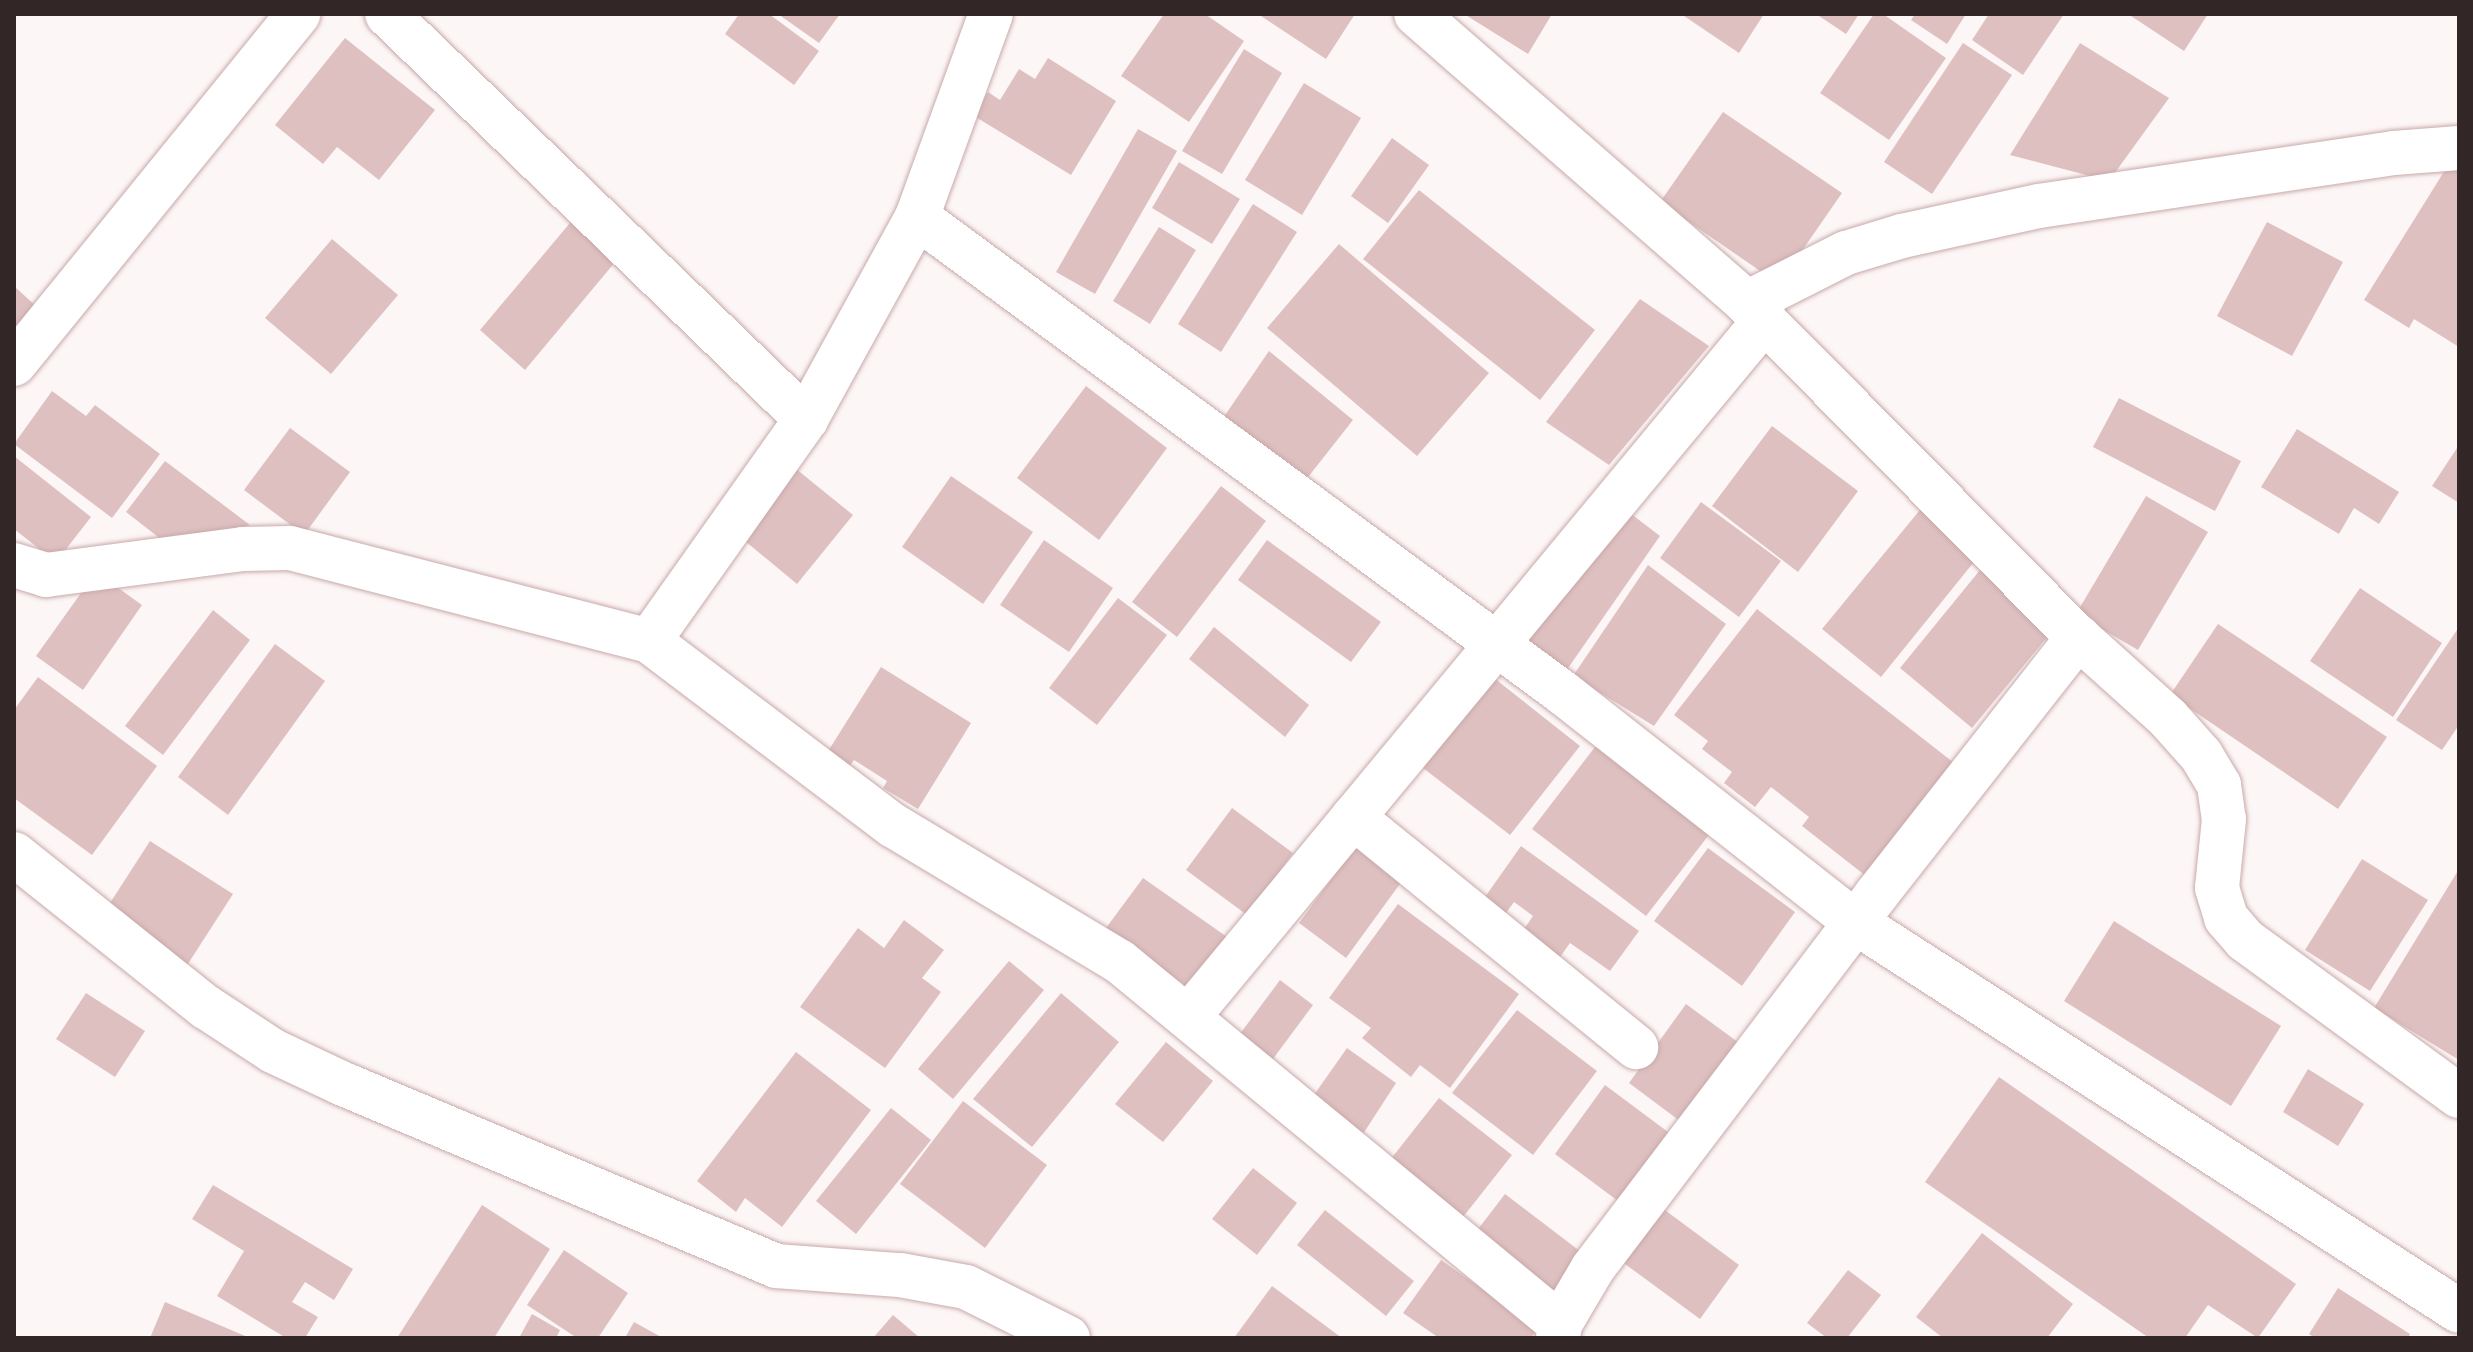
<!DOCTYPE html>
<html>
<head>
<meta charset="utf-8">
<style>
  body { margin:0 }
  #map { position:relative; width:2473px; height:1352px; overflow:hidden; background:#fdf6f6; font-family:"PT Sans",sans-serif }
  div>[style] { position:absolute }
  [style*='--x'] { left:calc(var(--x)*1px); top:calc(var(--y)*1px); width:calc(var(--w)*1px); rotate:calc(var(--a)*1deg) }
  .building>* { inset:0; background:#dfc0c1 }
  .roads { filter:drop-shadow(0 0 2px #c8a9aa) drop-shadow(0 0 2px #c8a9aa) }
  .minor>* { height:44px; margin:-22px; padding:0 22px; transform-origin:22px; border-radius:22px; background:#fff }
  span { translate:-50% -50%; white-space:nowrap; text-align:center; line-height:1.15; -webkit-text-stroke:6px #fff; paint-order:stroke }
  .frame { position:absolute; inset:0; border:16px solid #322626; pointer-events:none }
</style>
</head>
<body>
<div id="map">
  <div class="building">
    <div style="clip-path:polygon(739px 14px,769px 14px,819px 51px,794px 85px,725px 34px)"></div>
    <div style="clip-path:polygon(778px 14px,840px 14px,819px 43px)"></div>
    <div style="clip-path:polygon(1164px 14px,1205px 14px,1244px 41px,1189px 122px,1121px 76px)"></div>
    <div style="clip-path:polygon(1258px 14px,1355px 14px,1326px 59px)"></div>
    <div style="clip-path:polygon(1464px 14px,1552px 14px,1528px 54px)"></div>
    <div style="clip-path:polygon(1681px 14px,1764px 14px,1739px 53px)"></div>
    <div style="clip-path:polygon(1816px 14px,1859px 14px,1846px 34px)"></div>
    <div style="clip-path:polygon(1874px 14px,1883px 14px,1946px 58px,1889px 140px,1820px 93px)"></div>
    <div style="clip-path:polygon(1915px 14px,1966px 14px,1947px 44px,1911px 20px)"></div>
    <div style="clip-path:polygon(1989px 14px,2064px 14px,2023px 75px,1972px 40px)"></div>
    <div style="clip-path:polygon(2128px 14px,2208px 14px,2184px 51px)"></div>
    <div style="clip-path:polygon(345px 38px,435px 110px,379px 180px,337px 147px,323px 164px,275px 125px)"></div>
    <div style="clip-path:polygon(1963px 43px,2012px 75px,1932px 194px,1884px 162px)"></div>
    <div style="clip-path:polygon(2080px 43px,2169px 98px,2109px 181px,2010px 155px)"></div>
    <div style="clip-path:polygon(1244px 49px,1282px 73px,1222px 174px,1182px 151px)"></div>
    <div style="clip-path:polygon(1048px 58px,1116px 101px,1071px 175px,974px 116px,988px 92px,1000px 100px,1019px 69px,1035px 79px)"></div>
    <div style="clip-path:polygon(1304px 83px,1361px 118px,1302px 215px,1245px 180px)"></div>
    <div style="clip-path:polygon(1723px 112px,1842px 193px,1779px 284px,1660px 202px)"></div>
    <div style="clip-path:polygon(1138px 129px,1177px 151px,1095px 294px,1056px 272px)"></div>
    <div style="clip-path:polygon(1392px 138px,1429px 165px,1388px 223px,1351px 196px)"></div>
    <div style="clip-path:polygon(1179px 162px,1240px 199px,1212px 244px,1152px 208px)"></div>
    <div style="clip-path:polygon(2450px 162px,2459px 167px,2459px 347px,2414px 319px,2409px 328px,2364px 300px)"></div>
    <div style="clip-path:polygon(1419px 190px,1595px 330px,1540px 400px,1363px 259px)"></div>
    <div style="clip-path:polygon(1253px 204px,1297px 232px,1221px 352px,1178px 324px)"></div>
    <div style="clip-path:polygon(575px 217px,621px 255px,525px 370px,480px 330px)"></div>
    <div style="clip-path:polygon(2267px 222px,2343px 262px,2292px 356px,2217px 316px)"></div>
    <div style="clip-path:polygon(1159px 227px,1196px 250px,1150px 324px,1113px 301px)"></div>
    <div style="clip-path:polygon(332px 239px,398px 295px,331px 374px,265px 318px)"></div>
    <div style="clip-path:polygon(1339px 244px,1489px 373px,1417px 456px,1267px 328px)"></div>
    <div style="clip-path:polygon(14px 286px,37px 307px,14px 333px)"></div>
    <div style="clip-path:polygon(1640px 299px,1709px 346px,1609px 465px,1546px 422px)"></div>
    <div style="clip-path:polygon(1269px 351px,1353px 420px,1305px 481px,1221px 421px)"></div>
    <div style="clip-path:polygon(1086px 386px,1167px 448px,1099px 540px,1017px 478px)"></div>
    <div style="clip-path:polygon(52px 391px,86px 416px,95px 405px,160px 454px,112px 518px,14px 444px)"></div>
    <div style="clip-path:polygon(2119px 398px,2241px 461px,2215px 511px,2093px 447px)"></div>
    <div style="clip-path:polygon(1772px 426px,1858px 491px,1798px 572px,1712px 506px)"></div>
    <div style="clip-path:polygon(290px 428px,350px 472px,304px 535px,244px 490px)"></div>
    <div style="clip-path:polygon(2297px 429px,2399px 492px,2379px 524px,2354px 508px,2339px 534px,2261px 487px)"></div>
    <div style="clip-path:polygon(2459px 445px,2459px 503px,2432px 486px)"></div>
    <div style="clip-path:polygon(14px 456px,91px 517px,56px 562px,14px 529px)"></div>
    <div style="clip-path:polygon(165px 461px,250px 525px,171px 547px,126px 512px)"></div>
    <div style="clip-path:polygon(790px 464px,853px 515px,797px 584px,734px 532px)"></div>
    <div style="clip-path:polygon(951px 476px,1033px 532px,983px 604px,902px 547px)"></div>
    <div style="clip-path:polygon(1221px 486px,1266px 521px,1177px 637px,1132px 602px)"></div>
    <div style="clip-path:polygon(2146px 496px,2208px 532px,2138px 650px,2076px 614px)"></div>
    <div style="clip-path:polygon(1701px 502px,1781px 561px,1739px 617px,1660px 558px)"></div>
    <div style="clip-path:polygon(1924px 505px,1982px 552px,1881px 677px,1822px 629px)"></div>
    <div style="clip-path:polygon(1626px 510px,1660px 536px,1566px 671px,1520px 636px)"></div>
    <div style="clip-path:polygon(1044px 540px,1113px 588px,1069px 652px,1000px 605px)"></div>
    <div style="clip-path:polygon(1267px 540px,1381px 622px,1351px 662px,1238px 580px)"></div>
    <div style="clip-path:polygon(1648px 565px,1726px 624px,1654px 726px,1573px 676px)"></div>
    <div style="clip-path:polygon(1980px 570px,2053px 630px,1972px 728px,1900px 668px)"></div>
    <div style="clip-path:polygon(96px 572px,142px 605px,83px 690px,36px 656px)"></div>
    <div style="clip-path:polygon(2360px 588px,2442px 643px,2393px 717px,2310px 661px)"></div>
    <div style="clip-path:polygon(1118px 598px,1167px 635px,1097px 725px,1049px 688px)"></div>
    <div style="clip-path:polygon(1757px 609px,1958px 766px,1871px 880px,1802px 826px,1809px 817px,1771px 787px,1755px 807px,1724px 783px,1732px 772px,1702px 749px,1708px 741px,1674px 715px)"></div>
    <div style="clip-path:polygon(213px 610px,250px 640px,163px 755px,125px 726px)"></div>
    <div style="clip-path:polygon(2218px 624px,2387px 737px,2338px 809px,2170px 695px)"></div>
    <div style="clip-path:polygon(1214px 627px,1309px 705px,1285px 737px,1189px 659px)"></div>
    <div style="clip-path:polygon(2459px 627px,2459px 725px,2442px 750px,2396px 720px)"></div>
    <div style="clip-path:polygon(275px 644px,325px 681px,228px 815px,178px 777px)"></div>
    <div style="clip-path:polygon(881px 667px,971px 723px,918px 809px,883px 788px,887px 781px,854px 760px,847px 770px,825px 756px)"></div>
    <div style="clip-path:polygon(38px 677px,157px 766px,92px 855px,14px 798px,14px 710px)"></div>
    <div style="clip-path:polygon(1494px 678px,1580px 746px,1510px 835px,1423px 768px)"></div>
    <div style="clip-path:polygon(1598px 743px,1712px 831px,1646px 916px,1532px 829px)"></div>
    <div style="clip-path:polygon(1232px 808px,1293px 853px,1247px 915px,1186px 870px)"></div>
    <div style="clip-path:polygon(150px 841px,233px 894px,184px 970px,101px 917px)"></div>
    <div style="clip-path:polygon(1358px 843px,1405px 877px,1346px 958px,1299px 923px)"></div>
    <div style="clip-path:polygon(1521px 846px,1639px 931px,1610px 971px,1570px 943px,1560px 957px,1524px 929px,1533px 916px,1514px 902px,1506px 913px,1485px 897px)"></div>
    <div style="clip-path:polygon(1708px 848px,1795px 912px,1742px 986px,1654px 921px)"></div>
    <div style="clip-path:polygon(2362px 859px,2428px 900px,2370px 991px,2305px 950px)"></div>
    <div style="clip-path:polygon(2459px 869px,2459px 1060px,2374px 1008px)"></div>
    <div style="clip-path:polygon(1143px 878px,1230px 939px,1193px 991px,1106px 928px)"></div>
    <div style="clip-path:polygon(1398px 904px,1519px 994px,1450px 1088px,1420px 1065px,1411px 1077px,1362px 1038px,1371px 1028px,1329px 998px)"></div>
    <div style="clip-path:polygon(904px 920px,944px 950px,922px 978px,941px 992px,885px 1068px,800px 1007px,858px 928px,884px 948px)"></div>
    <div style="clip-path:polygon(2114px 921px,2281px 1026px,2231px 1106px,2064px 1001px)"></div>
    <div style="clip-path:polygon(1009px 961px,1044px 990px,953px 1099px,918px 1069px)"></div>
    <div style="clip-path:polygon(1280px 980px,1313px 1005px,1264px 1071px,1231px 1046px)"></div>
    <div style="clip-path:polygon(86px 993px,145px 1031px,115px 1077px,56px 1039px)"></div>
    <div style="clip-path:polygon(1061px 993px,1119px 1042px,1032px 1147px,973px 1099px)"></div>
    <div style="clip-path:polygon(1686px 1004px,1750px 1051px,1692px 1130px,1629px 1083px)"></div>
    <div style="clip-path:polygon(1517px 1010px,1597px 1071px,1533px 1155px,1452px 1093px)"></div>
    <div style="clip-path:polygon(1166px 1042px,1213px 1081px,1163px 1142px,1115px 1104px)"></div>
    <div style="clip-path:polygon(1347px 1048px,1396px 1083px,1363px 1134px,1309px 1102px)"></div>
    <div style="clip-path:polygon(796px 1052px,871px 1110px,782px 1227px,745px 1198px,736px 1212px,697px 1181px)"></div>
    <div style="clip-path:polygon(2308px 1069px,2364px 1104px,2338px 1146px,2283px 1112px)"></div>
    <div style="clip-path:polygon(1999px 1077px,2296px 1284px,2258px 1338px,2208px 1305px,2185px 1338px,2149px 1338px,1925px 1182px)"></div>
    <div style="clip-path:polygon(1605px 1085px,1668px 1132px,1618px 1201px,1555px 1154px)"></div>
    <div style="clip-path:polygon(1439px 1098px,1512px 1155px,1452px 1231px,1379px 1174px)"></div>
    <div style="clip-path:polygon(963px 1101px,1047px 1165px,985px 1248px,900px 1184px)"></div>
    <div style="clip-path:polygon(891px 1108px,931px 1140px,856px 1234px,816px 1201px)"></div>
    <div style="clip-path:polygon(1253px 1168px,1297px 1203px,1257px 1255px,1212px 1219px)"></div>
    <div style="clip-path:polygon(213px 1185px,353px 1269px,334px 1300px,305px 1282px,292px 1302px,318px 1317px,305px 1338px,286px 1338px,217px 1296px,244px 1251px,192px 1219px)"></div>
    <div style="clip-path:polygon(1505px 1194px,1589px 1258px,1556px 1301px,1472px 1237px)"></div>
    <div style="clip-path:polygon(1650px 1199px,1739px 1265px,1700px 1319px,1610px 1253px)"></div>
    <div style="clip-path:polygon(482px 1205px,550px 1249px,494px 1338px,397px 1338px)"></div>
    <div style="clip-path:polygon(1325px 1210px,1414px 1281px,1386px 1316px,1297px 1245px)"></div>
    <div style="clip-path:polygon(1982px 1233px,2073px 1304px,2047px 1338px,1943px 1338px,1916px 1317px)"></div>
    <div style="clip-path:polygon(564px 1250px,628px 1293px,598px 1338px,577px 1338px,527px 1305px)"></div>
    <div style="clip-path:polygon(1441px 1260px,1538px 1328px,1531px 1338px,1439px 1338px,1403px 1313px)"></div>
    <div style="clip-path:polygon(1848px 1270px,1881px 1295px,1847px 1338px,1827px 1338px,1807px 1323px)"></div>
    <div style="clip-path:polygon(1272px 1286px,1342px 1338px,1234px 1338px)"></div>
    <div style="clip-path:polygon(2338px 1288px,2410px 1334px,2408px 1338px,2315px 1338px,2309px 1334px)"></div>
    <div style="clip-path:polygon(165px 1302px,250px 1338px,150px 1338px)"></div>
    <div style="clip-path:polygon(532px 1314px,560px 1330px,556px 1338px,519px 1338px)"></div>
    <div style="clip-path:polygon(893px 1315px,920px 1338px,873px 1338px)"></div>
    <div style="clip-path:polygon(634px 1322px,663px 1338px,625px 1338px)"></div>
  </div>
  <div class="roads">
    <div class="minor">
      <div style="--x:387;--y:14;--w:583;--a:44.03"></div>
      <div style="--x:1416;--y:14;--w:439;--a:41.1"></div>
      <div style="--x:1747;--y:303;--w:111;--a:-26.8"></div>
      <div style="--x:1846;--y:253;--w:59;--a:-16.9"></div>
      <div style="--x:1902;--y:236;--w:140;--a:-12.4"></div>
      <div style="--x:2039;--y:206;--w:359;--a:-8.5"></div>
      <div style="--x:2394;--y:153;--w:65;--a:-4.4"></div>
      <div style="--x:917;--y:217;--w:802;--a:36.38"></div>
      <div style="--x:1563;--y:693;--w:371;--a:38.1"></div>
      <div style="--x:1855;--y:922;--w:718;--a:32.78"></div>
      <div style="--x:1747;--y:303;--w:470;--a:45.3"></div>
      <div style="--x:2078;--y:637;--w:121;--a:42"></div>
      <div style="--x:2168;--y:718;--w:50;--a:48.3"></div>
      <div style="--x:2201;--y:755;--w:35;--a:59"></div>
      <div style="--x:2219;--y:785;--w:34;--a:82"></div>
      <div style="--x:2224;--y:819;--w:69;--a:95.8"></div>
      <div style="--x:2217;--y:888;--w:31;--a:73"></div>
      <div style="--x:2226;--y:918;--w:29;--a:49"></div>
      <div style="--x:2245;--y:940;--w:265;--a:36.1"></div>
      <div style="--x:14;--y:364;--w:451;--a:-50.9"></div>
      <div style="--x:14;--y:565;--w:34;--a:17"></div>
      <div style="--x:46;--y:575;--w:199;--a:-7.5"></div>
      <div style="--x:243;--y:549;--w:47;--a:-1.2"></div>
      <div style="--x:290;--y:548;--w:371;--a:14.5"></div>
      <div style="--x:649;--y:641;--w:307;--a:37.1"></div>
      <div style="--x:894;--y:826;--w:262;--a:31"></div>
      <div style="--x:1119;--y:961;--w:571;--a:39.46"></div>
      <div style="--x:649;--y:641;--w:272;--a:-54.7"></div>
      <div style="--x:806;--y:419;--w:230;--a:-61.2"></div>
      <div style="--x:917;--y:217;--w:216;--a:-70"></div>
      <div style="--x:1353;--y:817;--w:365;--a:39.1"></div>
      <div style="--x:14;--y:854;--w:246;--a:38.6"></div>
      <div style="--x:206;--y:1007;--w:80;--a:33.3"></div>
      <div style="--x:273;--y:1051;--w:75;--a:25.2"></div>
      <div style="--x:341;--y:1083;--w:472;--a:22.8"></div>
      <div style="--x:776;--y:1266;--w:124;--a:4.2"></div>
      <div style="--x:900;--y:1275;--w:67;--a:10.3"></div>
      <div style="--x:966;--y:1287;--w:114;--a:26.6"></div>
      <div style="--x:1188;--y:1017;--w:905;--a:-50.38"></div>
      <div style="--x:1558;--y:1338;--w:14;--a:-82"></div>
      <div style="--x:1560;--y:1324;--w:65;--a:-59.5"></div>
      <div style="--x:1593;--y:1268;--w:468;--a:-52.8"></div>
      <div style="--x:1876;--y:895;--w:328;--a:-51.9"></div>
    </div>
  </div>
  <div class="frame"></div>
</div>
</body>
</html>
